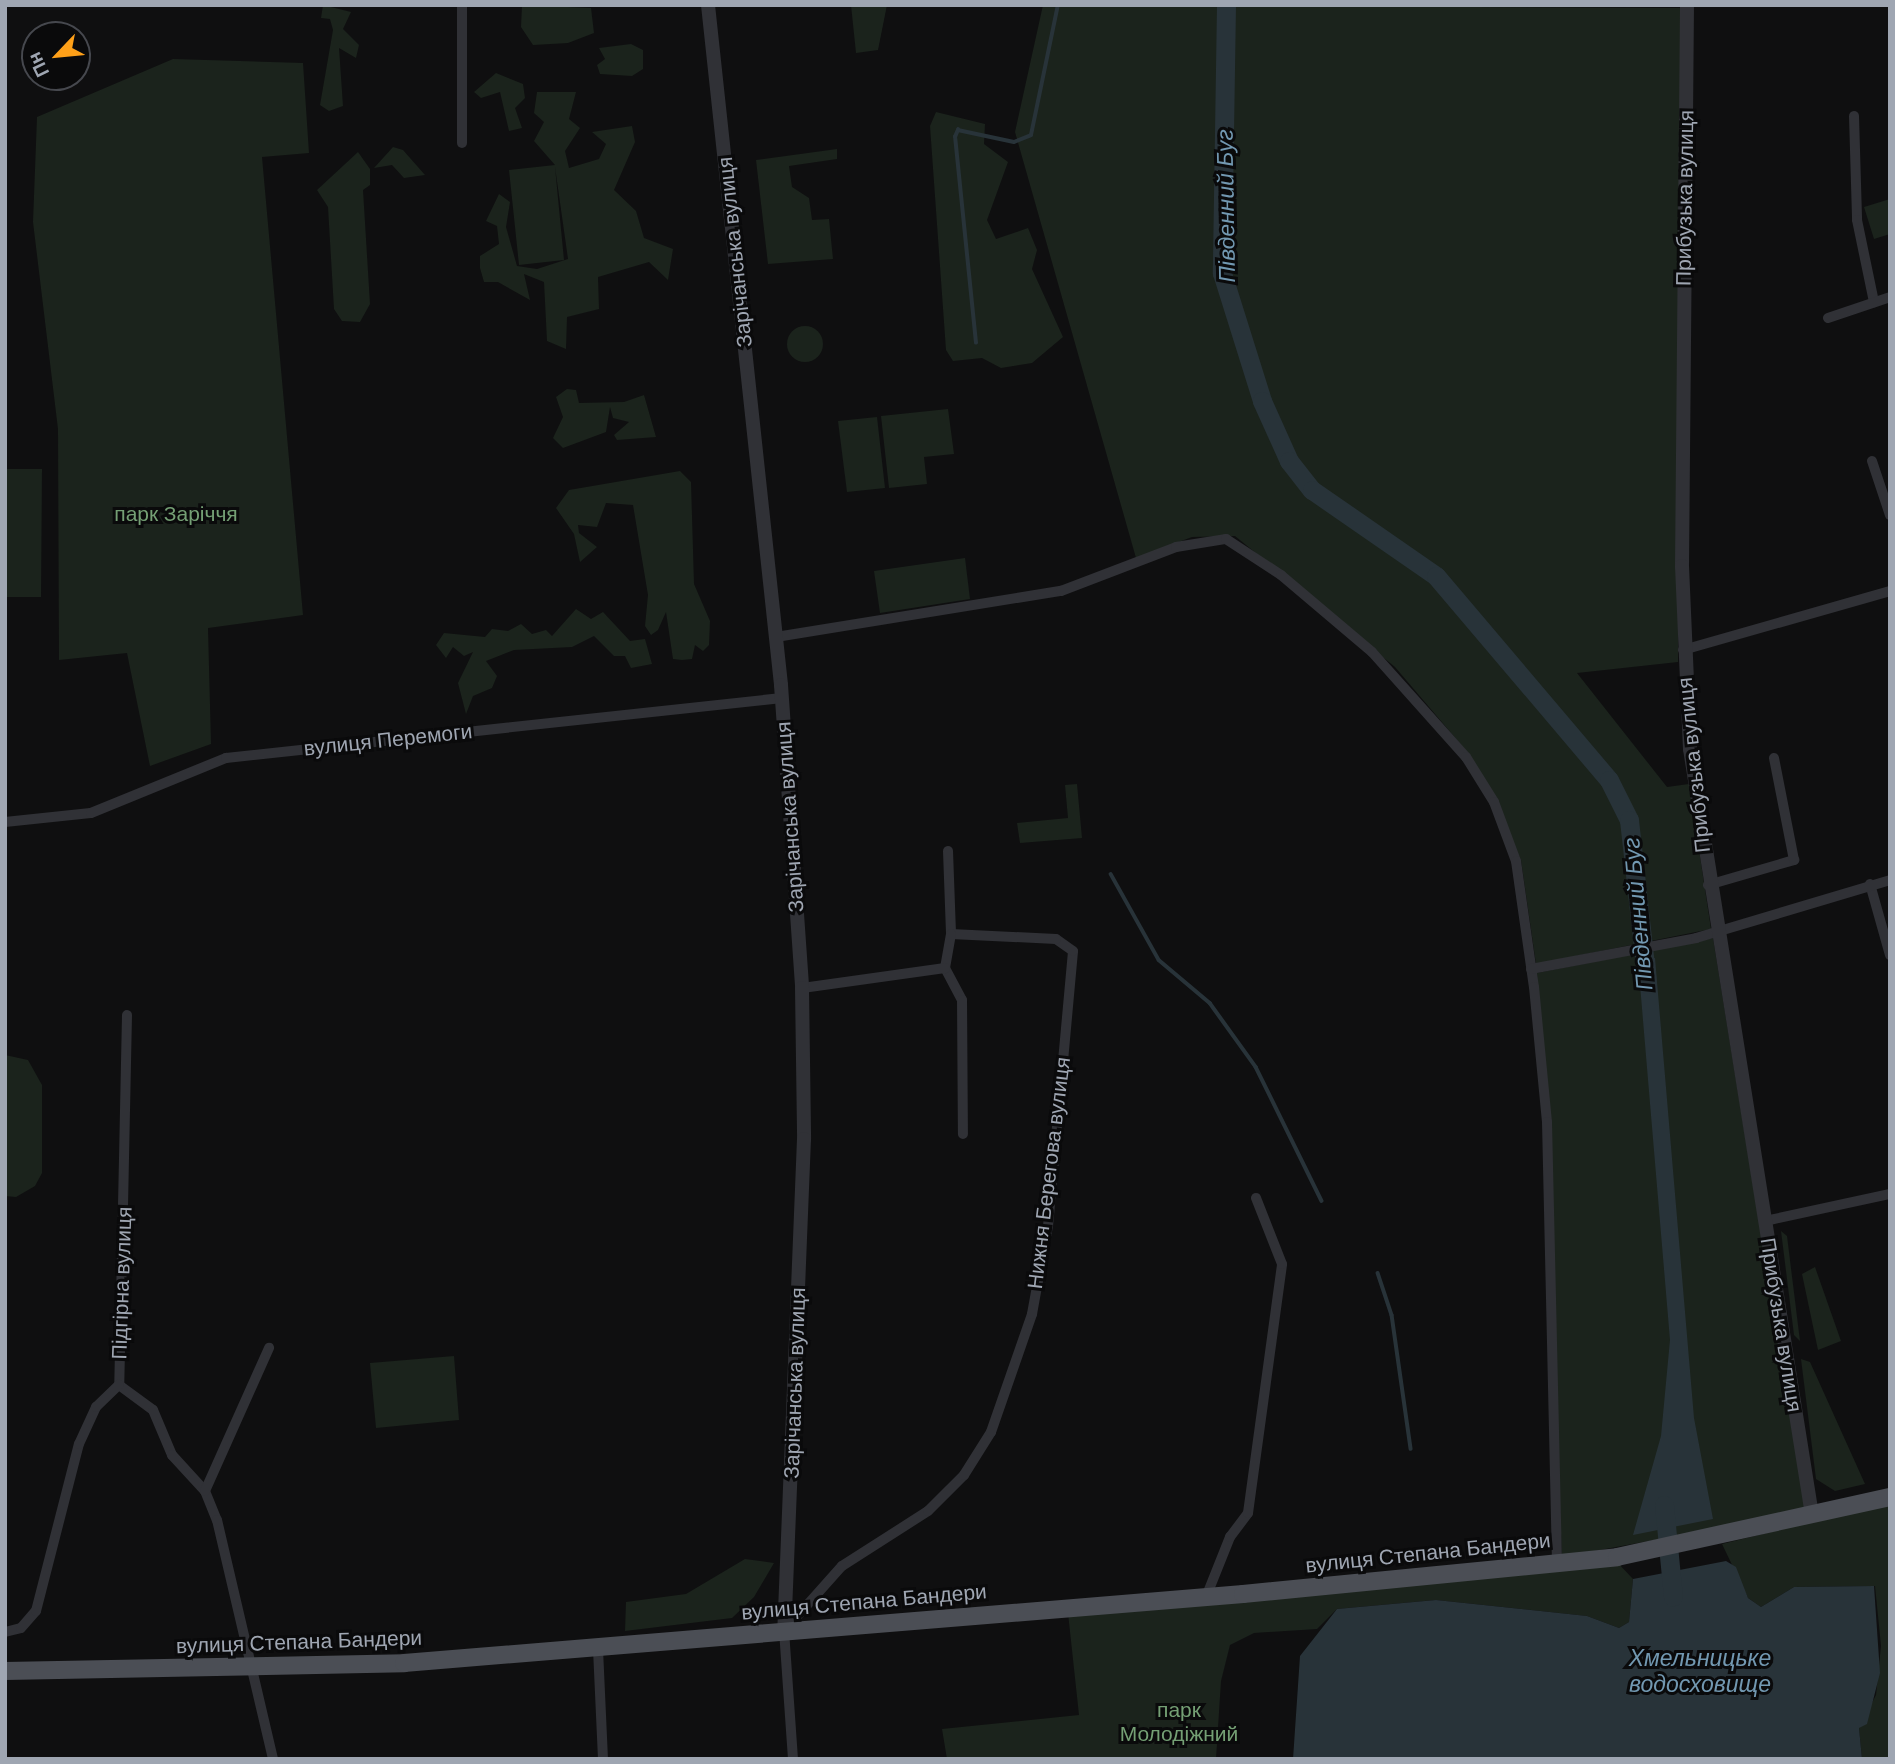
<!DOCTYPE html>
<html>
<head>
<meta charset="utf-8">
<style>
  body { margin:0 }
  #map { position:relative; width:1895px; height:1764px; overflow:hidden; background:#0f0f10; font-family:"DM Sans",sans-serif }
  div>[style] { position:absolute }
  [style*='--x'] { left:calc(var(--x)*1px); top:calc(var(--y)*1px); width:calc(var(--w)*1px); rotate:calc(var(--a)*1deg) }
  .green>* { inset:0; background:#1b231c }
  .round { border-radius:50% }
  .water>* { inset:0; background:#283339 }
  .stream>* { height:3.5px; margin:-1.75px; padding:0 1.75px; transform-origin:1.75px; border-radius:1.75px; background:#283339 }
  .river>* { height:19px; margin:-9.5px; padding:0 9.5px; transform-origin:9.5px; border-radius:9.5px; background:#283339 }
  .minor>* { height:10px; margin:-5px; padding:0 5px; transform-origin:5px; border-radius:5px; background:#303136 }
  .tertiary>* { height:14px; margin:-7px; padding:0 7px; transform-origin:7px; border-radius:7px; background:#303136 }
  .primary>* { height:18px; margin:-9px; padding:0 9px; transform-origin:9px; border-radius:9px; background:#4b4e55 }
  span { translate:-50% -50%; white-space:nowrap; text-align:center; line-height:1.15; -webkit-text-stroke:6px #0a0a0b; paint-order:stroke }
  .street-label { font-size:21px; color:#9fa6b2 }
  .park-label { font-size:21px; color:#749f74 }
  .water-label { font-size:23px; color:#7298b1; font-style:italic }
  .frame { position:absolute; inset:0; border:7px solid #9fa6b2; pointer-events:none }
  .north { position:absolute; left:21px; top:21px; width:70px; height:70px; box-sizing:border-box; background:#0a0a0b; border:2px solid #46484e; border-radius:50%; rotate:244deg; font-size:19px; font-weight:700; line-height:28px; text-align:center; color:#9fa6b2 }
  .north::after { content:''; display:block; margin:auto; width:24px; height:32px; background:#fea019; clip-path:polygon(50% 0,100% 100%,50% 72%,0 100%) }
</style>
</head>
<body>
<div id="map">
  <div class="green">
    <div style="clip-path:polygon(323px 5px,351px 12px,343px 29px,359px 45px,356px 58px,339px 48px,343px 106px,329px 111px,320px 105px,333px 30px,330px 19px,321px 18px)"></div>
    <div style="clip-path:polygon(522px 5px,591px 8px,594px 33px,568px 43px,533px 45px,521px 27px)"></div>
    <div style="clip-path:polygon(851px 5px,887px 5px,878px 50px,856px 53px)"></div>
    <div style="clip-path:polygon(1043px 5px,1682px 8px,1678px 662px,1577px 673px,1667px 787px,1689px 784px,1711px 929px,1536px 964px,1521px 860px,1469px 754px,1395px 667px,1235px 536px,1192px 537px,1136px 558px,1015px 132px)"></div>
    <div style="clip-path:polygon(631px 44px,643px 50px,643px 69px,632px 76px,600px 74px,597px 65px,605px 59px,599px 48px)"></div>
    <div style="clip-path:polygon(173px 59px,303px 63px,309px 153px,262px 157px,303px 615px,208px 628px,211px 744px,150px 766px,127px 653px,59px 660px,58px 429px,33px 222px,37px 117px)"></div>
    <div style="clip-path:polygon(496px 73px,523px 84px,525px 98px,515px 108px,522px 128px,509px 131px,500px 92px,481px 98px,474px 92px)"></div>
    <div style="clip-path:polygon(537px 92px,576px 92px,569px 119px,580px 128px,565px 151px,569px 168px,599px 159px,606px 144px,592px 132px,632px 126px,635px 142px,614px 190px,636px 211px,644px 238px,673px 249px,668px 280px,649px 262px,598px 277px,599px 309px,567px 317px,566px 349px,547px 341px,544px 282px,524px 274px,530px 300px,498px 282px,484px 282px,480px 268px,480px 256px,499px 244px,497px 226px,486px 221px,499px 194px,510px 202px,506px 227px,517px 266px,537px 269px,568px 259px,555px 167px,564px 260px,519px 265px,509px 170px,555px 165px,534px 141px,544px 122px,534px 113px)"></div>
    <div style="clip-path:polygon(936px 112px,985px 124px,984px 144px,1008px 162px,987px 220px,996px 239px,1028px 228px,1037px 250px,1032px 269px,1063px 337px,1032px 363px,1001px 368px,982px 358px,953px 361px,946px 350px,930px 126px)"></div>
    <div style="clip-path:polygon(393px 147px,403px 150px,425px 175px,404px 178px,392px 165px,374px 168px)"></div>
    <div style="clip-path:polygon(837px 149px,837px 159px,789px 166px,792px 187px,809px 198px,812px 220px,829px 219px,833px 259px,768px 264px,756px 160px)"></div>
    <div style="clip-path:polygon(358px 152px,370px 169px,370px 185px,363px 190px,370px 304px,360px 322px,342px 321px,334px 309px,328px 207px,317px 190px)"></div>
    <div style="clip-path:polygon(1890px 199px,1890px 234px,1874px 239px,1864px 207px)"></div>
    <div class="round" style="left:787px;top:326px;width:36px;height:36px"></div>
    <div style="clip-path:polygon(567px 389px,576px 390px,579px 403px,624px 402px,644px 395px,656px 437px,617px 440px,614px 435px,629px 422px,613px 418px,610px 407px,606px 432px,563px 448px,553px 438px,563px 417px,556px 397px)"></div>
    <div style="clip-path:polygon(948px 409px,954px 454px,924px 457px,927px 484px,889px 488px,881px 416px)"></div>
    <div style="clip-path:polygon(877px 417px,885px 488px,847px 492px,838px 421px)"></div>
    <div style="clip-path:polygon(5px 469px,42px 469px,41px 597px,5px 597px)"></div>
    <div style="clip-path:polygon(680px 471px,691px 482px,694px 584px,710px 621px,709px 645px,703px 651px,695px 645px,692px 659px,682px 660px,673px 659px,666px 612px,658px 630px,651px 635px,645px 626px,648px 595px,633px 505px,606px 503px,597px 527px,578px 525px,579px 533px,597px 547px,580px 562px,574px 534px,556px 508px,569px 490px)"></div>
    <div style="clip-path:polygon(965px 558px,970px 599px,880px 613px,874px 571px)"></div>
    <div style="clip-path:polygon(576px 609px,591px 619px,603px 612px,630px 641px,645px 639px,652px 664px,631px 668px,625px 656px,614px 656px,594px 636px,572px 647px,514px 650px,486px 661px,497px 676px,492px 688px,473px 696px,466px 714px,458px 683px,473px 652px,464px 656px,453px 647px,446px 658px,436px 645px,444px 633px,485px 637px,492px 629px,508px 631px,521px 624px,532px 634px,546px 630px,552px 636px)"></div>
    <div style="clip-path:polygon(1077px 784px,1082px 838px,1020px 843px,1017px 823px,1068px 818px,1065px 785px)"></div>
    <div style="clip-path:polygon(1713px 938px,1806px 1512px,1562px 1557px,1537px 973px)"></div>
    <div style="clip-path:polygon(5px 1055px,28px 1060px,42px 1085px,42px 1173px,35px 1186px,16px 1197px,5px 1196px)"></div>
    <div style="clip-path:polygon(1781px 1231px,1787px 1236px,1800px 1341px,1794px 1335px)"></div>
    <div style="clip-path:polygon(1815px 1267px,1841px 1341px,1818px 1350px,1802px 1274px)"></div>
    <div style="clip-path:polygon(454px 1356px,459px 1420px,376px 1428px,370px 1363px)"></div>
    <div style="clip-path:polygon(1801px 1359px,1810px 1362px,1865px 1484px,1835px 1491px,1816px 1479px)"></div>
    <div style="clip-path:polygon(1890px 1503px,1890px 1759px,1862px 1759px,1859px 1728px,1876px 1695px,1881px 1646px,1875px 1586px,1794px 1587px,1761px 1607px,1748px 1598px,1722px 1544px)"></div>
    <div style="clip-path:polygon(745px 1559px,774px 1563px,754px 1597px,732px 1618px,625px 1631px,626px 1602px,686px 1594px)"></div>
    <div style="clip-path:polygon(1617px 1562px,1633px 1579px,1629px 1622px,1619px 1628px,1587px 1616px,1436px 1600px,1337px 1609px,1317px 1629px,1254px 1633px,1230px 1645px,1221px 1681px,1216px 1759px,947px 1759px,942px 1729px,1079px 1715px,1068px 1613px)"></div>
  </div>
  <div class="water">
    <div style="clip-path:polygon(1655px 958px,1694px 1418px,1713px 1519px,1633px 1535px,1661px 1436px,1670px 1340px,1638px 961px)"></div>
    <div style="clip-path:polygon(1726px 1561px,1736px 1567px,1748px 1598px,1761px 1607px,1794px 1587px,1874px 1586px,1880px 1673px,1867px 1724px,1859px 1728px,1862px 1759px,1293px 1759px,1300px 1656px,1337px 1609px,1436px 1600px,1587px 1616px,1619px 1628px,1629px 1622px,1633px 1579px)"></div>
  </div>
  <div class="stream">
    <div style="--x:976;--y:343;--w:207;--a:-95.8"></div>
    <div style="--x:955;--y:137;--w:8;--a:-67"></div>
    <div style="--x:958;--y:130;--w:57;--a:12.1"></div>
    <div style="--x:1014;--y:142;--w:18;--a:-22"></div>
    <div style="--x:1031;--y:135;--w:133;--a:-78.3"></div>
    <div style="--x:1111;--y:874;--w:98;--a:60.8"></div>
    <div style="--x:1159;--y:960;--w:67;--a:40.1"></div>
    <div style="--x:1210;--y:1003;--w:79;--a:54.3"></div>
    <div style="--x:1256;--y:1067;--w:149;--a:63.8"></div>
    <div style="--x:1378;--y:1273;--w:44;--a:71.6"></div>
    <div style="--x:1392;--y:1315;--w:135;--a:81.9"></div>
  </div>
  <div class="river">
    <div style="--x:1226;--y:5;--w:268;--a:90.9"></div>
    <div style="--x:1222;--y:273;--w:134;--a:72.6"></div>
    <div style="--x:1262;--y:401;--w:66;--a:65.8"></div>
    <div style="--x:1289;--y:461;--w:37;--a:52"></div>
    <div style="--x:1312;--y:490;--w:151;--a:34.7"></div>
    <div style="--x:1436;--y:576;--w:267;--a:49.7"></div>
    <div style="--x:1609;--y:780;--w:45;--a:63.4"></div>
    <div style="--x:1629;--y:820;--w:165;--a:83.7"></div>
    <div style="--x:1664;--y:1505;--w:92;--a:84.4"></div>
  </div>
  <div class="minor">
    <div style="--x:462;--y:5;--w:138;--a:90"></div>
    <div style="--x:1854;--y:116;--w:104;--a:88.3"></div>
    <div style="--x:1857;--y:220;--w:84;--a:78.3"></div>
    <div style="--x:1828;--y:318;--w:65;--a:-18.7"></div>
    <div style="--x:1872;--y:461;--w:57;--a:71.6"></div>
    <div style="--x:776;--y:637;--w:289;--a:-9.2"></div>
    <div style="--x:1061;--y:591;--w:123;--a:-20.9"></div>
    <div style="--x:1176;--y:547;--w:51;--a:-9.1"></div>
    <div style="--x:1226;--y:539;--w:66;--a:33.2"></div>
    <div style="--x:1281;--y:575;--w:119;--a:40.2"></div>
    <div style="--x:1372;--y:652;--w:141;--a:48.2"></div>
    <div style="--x:1466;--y:757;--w:53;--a:58.1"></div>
    <div style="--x:1494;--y:802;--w:63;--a:69.6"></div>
    <div style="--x:1516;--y:861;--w:127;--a:81.9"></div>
    <div style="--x:1534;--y:987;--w:136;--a:84.5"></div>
    <div style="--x:1547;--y:1122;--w:441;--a:88.7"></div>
    <div style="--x:1683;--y:650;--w:215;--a:-15.9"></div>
    <div style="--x:5;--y:822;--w:86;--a:-6"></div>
    <div style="--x:91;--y:813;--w:146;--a:-22.2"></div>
    <div style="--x:226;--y:758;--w:559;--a:-6.16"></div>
    <div style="--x:948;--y:851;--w:83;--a:87.9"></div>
    <div style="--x:1870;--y:884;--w:74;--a:74.3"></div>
    <div style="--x:1708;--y:885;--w:90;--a:-16.2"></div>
    <div style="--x:1794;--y:860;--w:104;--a:-101.1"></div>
    <div style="--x:945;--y:968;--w:36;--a:62"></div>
    <div style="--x:962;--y:1000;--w:134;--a:89.6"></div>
    <div style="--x:1531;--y:969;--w:168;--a:-10.6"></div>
    <div style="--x:1696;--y:938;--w:202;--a:-16.6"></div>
    <div style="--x:127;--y:1015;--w:370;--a:91.2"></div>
    <div style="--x:119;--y:1385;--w:42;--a:36.3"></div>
    <div style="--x:153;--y:1410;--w:49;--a:67.1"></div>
    <div style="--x:172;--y:1455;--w:49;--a:47.5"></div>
    <div style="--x:205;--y:1491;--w:31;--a:68"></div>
    <div style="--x:217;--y:1520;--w:245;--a:76.8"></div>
    <div style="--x:1765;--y:1221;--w:128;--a:-12.2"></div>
    <div style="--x:205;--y:1491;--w:157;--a:-65.9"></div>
    <div style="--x:1206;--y:1597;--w:65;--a:-68.2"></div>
    <div style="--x:1230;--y:1537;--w:30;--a:-53"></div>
    <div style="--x:1248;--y:1513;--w:251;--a:-82.2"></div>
    <div style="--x:1282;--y:1264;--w:71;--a:-111.5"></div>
    <div style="--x:5;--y:1632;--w:16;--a:-14"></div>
    <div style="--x:21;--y:1628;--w:23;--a:-49"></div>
    <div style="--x:36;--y:1611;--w:172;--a:-75.6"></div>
    <div style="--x:79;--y:1444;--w:41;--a:-65.3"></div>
    <div style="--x:96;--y:1407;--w:32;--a:-44"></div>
    <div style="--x:598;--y:1649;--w:110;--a:87.4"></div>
    <div style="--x:793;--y:1759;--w:128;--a:-94"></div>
    <div style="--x:784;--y:1631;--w:87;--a:-48.3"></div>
    <div style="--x:842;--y:1566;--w:102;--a:-32.6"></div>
    <div style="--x:928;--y:1511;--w:51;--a:-45"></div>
    <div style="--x:964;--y:1475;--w:51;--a:-57.9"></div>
    <div style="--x:991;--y:1432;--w:125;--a:-70.8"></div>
    <div style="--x:1032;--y:1314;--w:89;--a:-79.7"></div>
    <div style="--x:1048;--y:1226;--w:276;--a:-84.8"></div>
    <div style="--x:1073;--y:951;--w:21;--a:-145"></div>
    <div style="--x:1056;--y:939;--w:105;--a:-177.3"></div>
    <div style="--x:951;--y:934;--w:35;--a:100"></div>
    <div style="--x:945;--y:968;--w:144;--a:172"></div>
  </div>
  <div class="tertiary">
    <div style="--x:708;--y:5;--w:684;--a:83.87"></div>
    <div style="--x:781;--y:685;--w:304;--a:86"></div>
    <div style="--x:802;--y:988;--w:151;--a:89.2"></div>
    <div style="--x:804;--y:1139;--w:492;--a:92.3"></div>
    <div style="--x:1687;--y:5;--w:561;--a:90.51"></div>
    <div style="--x:1682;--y:566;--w:183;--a:87.5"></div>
    <div style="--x:1690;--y:749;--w:776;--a:80.95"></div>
  </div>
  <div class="primary">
    <div style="--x:5;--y:1671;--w:399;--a:-1.1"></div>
    <div style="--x:404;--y:1663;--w:842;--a:-4.7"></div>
    <div style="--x:1243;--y:1594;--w:376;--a:-5.6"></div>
    <div style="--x:1617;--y:1557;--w:280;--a:-12.4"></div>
  </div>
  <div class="street-label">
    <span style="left:1685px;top:198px;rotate:-89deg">Прибузька вулиця</span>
    <span style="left:735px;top:252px;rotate:-96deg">Зарічанська вулиця</span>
    <span style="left:388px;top:740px;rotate:-6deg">вулиця Перемоги</span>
    <span style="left:1694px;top:765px;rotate:-96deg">Прибузька вулиця</span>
    <span style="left:790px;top:817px;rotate:-94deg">Зарічанська вулиця</span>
    <span style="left:1049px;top:1173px;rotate:-83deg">Нижня Берегова вулиця</span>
    <span style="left:122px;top:1283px;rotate:-88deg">Підгірна вулиця</span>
    <span style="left:1781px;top:1325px;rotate:81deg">Прибузька вулиця</span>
    <span style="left:795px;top:1383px;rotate:-88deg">Зарічанська вулиця</span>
    <span style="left:1428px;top:1553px;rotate:-6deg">вулиця Степана Бандери</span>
    <span style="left:864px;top:1602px;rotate:-5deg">вулиця Степана Бандери</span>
    <span style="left:299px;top:1642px;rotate:-2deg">вулиця Степана Бандери</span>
  </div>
  <div class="park-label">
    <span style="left:176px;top:514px">парк Заріччя</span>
    <span style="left:1179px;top:1722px">парк<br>Молодіжний</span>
  </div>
  <div class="water-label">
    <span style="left:1226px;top:206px;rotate:-91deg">Південний Буг</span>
    <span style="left:1638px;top:914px;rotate:-95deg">Південний Буг</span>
    <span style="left:1700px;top:1671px">Хмельницьке<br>водосховище</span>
  </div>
  <div class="frame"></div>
  <div class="north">Пн</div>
</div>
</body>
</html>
